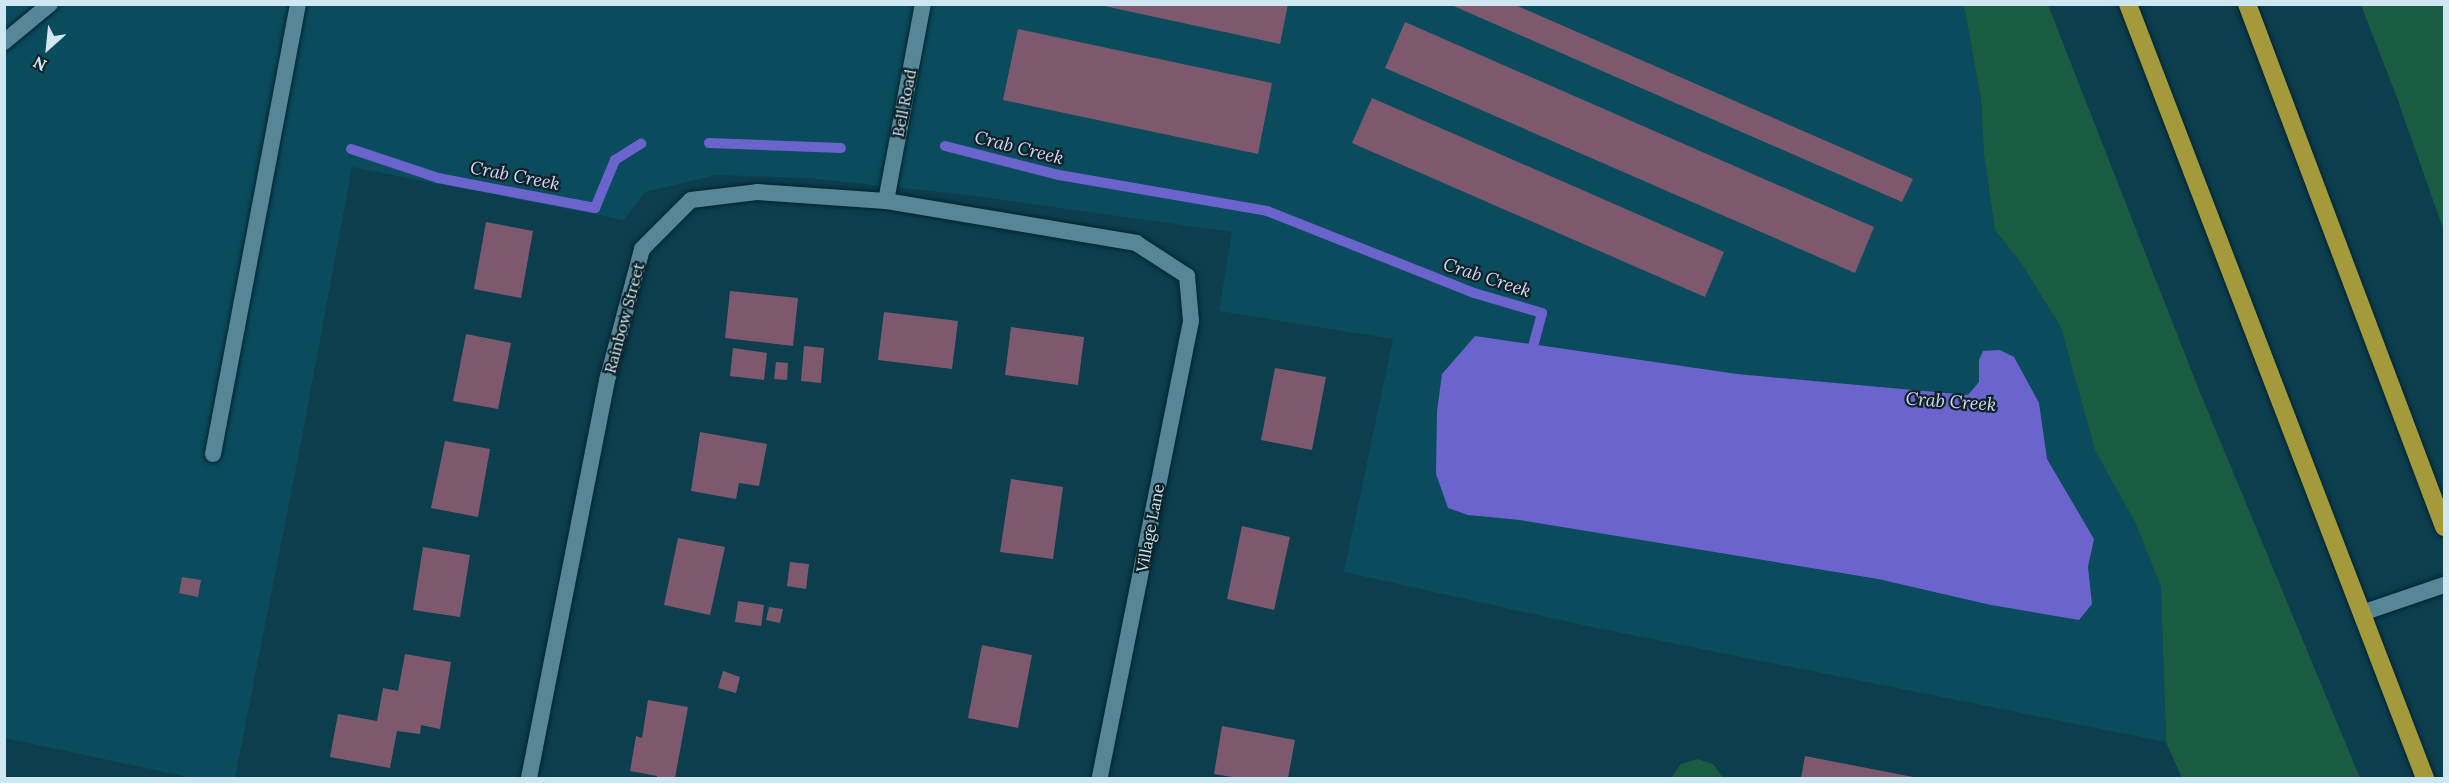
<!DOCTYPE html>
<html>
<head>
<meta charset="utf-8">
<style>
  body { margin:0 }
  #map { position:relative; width:2449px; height:783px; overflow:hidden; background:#0c3e4e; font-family:Lora,serif }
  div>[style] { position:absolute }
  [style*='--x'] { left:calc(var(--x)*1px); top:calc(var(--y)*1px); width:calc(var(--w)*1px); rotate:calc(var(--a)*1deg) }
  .built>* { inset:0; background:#0a4b5e }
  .green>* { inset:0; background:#1a5c42 }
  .water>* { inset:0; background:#6b64cd }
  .stream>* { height:10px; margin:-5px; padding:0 5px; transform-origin:5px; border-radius:5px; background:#6b64cd }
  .building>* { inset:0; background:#7e596e }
  .roads { filter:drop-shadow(0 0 2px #00242f) drop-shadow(0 0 2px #00242f) }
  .service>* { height:16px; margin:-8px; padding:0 8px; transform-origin:8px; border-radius:8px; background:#578697 }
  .minor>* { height:16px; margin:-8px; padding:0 8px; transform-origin:8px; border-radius:8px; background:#578697 }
  .motorway>* { height:18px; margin:-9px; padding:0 9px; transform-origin:9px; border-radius:9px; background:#a49a3b }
  span { translate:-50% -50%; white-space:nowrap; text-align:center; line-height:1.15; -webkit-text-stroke:4.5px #0f2229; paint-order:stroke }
  .street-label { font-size:16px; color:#cfe7f0 }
  .water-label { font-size:18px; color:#d5d7f2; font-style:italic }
  .frame { position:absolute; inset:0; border:6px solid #cfe7f0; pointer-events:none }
  .north { position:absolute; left:18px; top:18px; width:60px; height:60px; -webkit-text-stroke:4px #0f2229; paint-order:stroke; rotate:207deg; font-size:16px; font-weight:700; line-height:24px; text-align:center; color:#cfe7f0 }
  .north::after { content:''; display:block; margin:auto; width:21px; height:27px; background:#cfe7f0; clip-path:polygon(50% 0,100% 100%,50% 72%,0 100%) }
</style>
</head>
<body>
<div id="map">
  <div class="built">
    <div style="clip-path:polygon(5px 5px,1964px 5px,1981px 99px,1984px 155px,1995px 230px,2021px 263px,2061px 327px,2077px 379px,2161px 587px,2166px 742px,1587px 626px,1344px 572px,1393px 339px,1219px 311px,1232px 232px,961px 194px,807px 178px,716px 175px,645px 192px,624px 220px,352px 167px,302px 437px,235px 778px,193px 778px,5px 738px)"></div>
  </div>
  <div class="green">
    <div style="clip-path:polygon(1964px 5px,2048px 5px,2199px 390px,2360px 778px,2182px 778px,2166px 742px,2161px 587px,2135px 522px,2095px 450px,2061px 327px,2021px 263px,1995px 230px,1984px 155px,1981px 99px)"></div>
    <div style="clip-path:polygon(2361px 5px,2444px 5px,2444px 231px,2396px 95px)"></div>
    <div style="clip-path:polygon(1697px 759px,1713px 764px,1723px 778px,1671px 778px,1681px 764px)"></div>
  </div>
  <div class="water">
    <div style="clip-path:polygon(1475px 336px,1737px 374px,1968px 395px,1979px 382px,1979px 360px,1983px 351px,2000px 350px,2014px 357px,2039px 403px,2047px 459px,2094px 539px,2088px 567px,2092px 604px,2079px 620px,1991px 605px,1878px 579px,1520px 520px,1468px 515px,1448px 508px,1436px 474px,1437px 411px,1442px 374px)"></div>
  </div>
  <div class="stream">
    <div style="--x:709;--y:143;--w:132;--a:2.2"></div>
    <div style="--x:945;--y:146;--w:118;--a:14.3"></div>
    <div style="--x:1059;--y:175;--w:211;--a:9.8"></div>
    <div style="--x:1267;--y:211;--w:223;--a:21.6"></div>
    <div style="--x:1474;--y:293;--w:71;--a:16.4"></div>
    <div style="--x:1542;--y:313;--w:35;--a:105"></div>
    <div style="--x:1533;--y:347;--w:10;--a:73"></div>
    <div style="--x:351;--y:149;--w:92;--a:18.4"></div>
    <div style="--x:438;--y:178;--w:160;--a:10.8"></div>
    <div style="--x:595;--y:208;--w:52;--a:-67.4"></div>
    <div style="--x:615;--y:160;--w:31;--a:-32"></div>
  </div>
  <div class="building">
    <div style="clip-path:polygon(1095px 4px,1288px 4px,1280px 44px)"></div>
    <div style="clip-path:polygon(1449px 4px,1513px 4px,1913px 179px,1902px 202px)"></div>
    <div style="clip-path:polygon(1405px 22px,1874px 227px,1855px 273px,1385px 68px)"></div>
    <div style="clip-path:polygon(1018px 29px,1272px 83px,1258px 154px,1003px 100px)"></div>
    <div style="clip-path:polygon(1372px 98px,1724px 252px,1705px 297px,1352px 143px)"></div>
    <div style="clip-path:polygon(486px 222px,533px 231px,521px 298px,474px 289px)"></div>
    <div style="clip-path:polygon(730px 291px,798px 298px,793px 346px,725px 338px)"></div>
    <div style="clip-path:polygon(884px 312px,958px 321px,952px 369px,878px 360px)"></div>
    <div style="clip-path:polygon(1011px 327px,1084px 337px,1078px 385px,1005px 375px)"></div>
    <div style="clip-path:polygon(466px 334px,511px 343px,498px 409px,453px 401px)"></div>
    <div style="clip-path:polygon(804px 346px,824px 348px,821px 383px,801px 381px)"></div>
    <div style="clip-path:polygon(733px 348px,767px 353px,764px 380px,730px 376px)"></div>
    <div style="clip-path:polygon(776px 362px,788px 363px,787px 380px,774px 379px)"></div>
    <div style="clip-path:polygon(1275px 368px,1326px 377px,1312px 450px,1261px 440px)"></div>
    <div style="clip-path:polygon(700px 432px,767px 444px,759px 486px,739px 483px,736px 499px,691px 491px)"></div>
    <div style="clip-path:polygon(445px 441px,490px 449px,478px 517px,431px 508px)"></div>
    <div style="clip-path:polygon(1011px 479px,1063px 487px,1053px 559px,1000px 552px)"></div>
    <div style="clip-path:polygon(1242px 526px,1290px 537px,1274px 610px,1227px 599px)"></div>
    <div style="clip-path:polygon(678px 538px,725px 547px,710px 615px,664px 605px)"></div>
    <div style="clip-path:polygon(423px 547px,470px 555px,460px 617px,413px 610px)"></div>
    <div style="clip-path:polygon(790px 562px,809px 564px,806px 589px,787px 586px)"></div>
    <div style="clip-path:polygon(182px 577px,201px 580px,198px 597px,179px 593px)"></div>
    <div style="clip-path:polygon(738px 601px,764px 605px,761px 626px,735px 622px)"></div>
    <div style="clip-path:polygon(769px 607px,783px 609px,780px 623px,766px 620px)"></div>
    <div style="clip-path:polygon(982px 645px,1032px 655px,1018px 728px,968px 718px)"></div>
    <div style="clip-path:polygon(405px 654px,451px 662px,440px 729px,421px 725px,420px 734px,397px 731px,390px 768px,330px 757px,338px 714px,377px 721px,383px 688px,398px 691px)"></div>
    <div style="clip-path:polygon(723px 671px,740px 677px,736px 693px,718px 688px)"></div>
    <div style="clip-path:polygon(648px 700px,688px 707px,675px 778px,657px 778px,657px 776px,630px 771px,636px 736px,642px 738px)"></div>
    <div style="clip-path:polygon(1222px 726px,1295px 740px,1288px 778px,1238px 778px,1214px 774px)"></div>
    <div style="clip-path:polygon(1805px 756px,1913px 777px,1913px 778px,1801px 778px)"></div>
  </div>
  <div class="roads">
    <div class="service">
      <div style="--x:4;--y:42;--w:60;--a:-39.6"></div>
      <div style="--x:213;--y:454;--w:458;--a:-79.3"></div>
      <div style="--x:2362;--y:613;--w:87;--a:-18.9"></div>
    </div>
    <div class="minor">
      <div style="--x:886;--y:201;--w:200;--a:-79.4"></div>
      <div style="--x:529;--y:778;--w:409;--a:-78.9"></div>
      <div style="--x:608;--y:377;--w:132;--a:-75.1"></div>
      <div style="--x:642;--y:249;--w:69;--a:-45"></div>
      <div style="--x:691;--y:200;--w:66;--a:-6.9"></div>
      <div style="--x:757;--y:192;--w:129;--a:4"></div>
      <div style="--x:886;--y:201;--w:254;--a:9.5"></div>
      <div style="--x:1136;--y:243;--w:61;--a:32.9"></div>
      <div style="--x:1187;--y:276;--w:45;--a:84.9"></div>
      <div style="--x:1191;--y:321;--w:466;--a:101.3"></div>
    </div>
    <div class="motorway">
      <div style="--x:2128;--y:4;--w:829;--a:69.01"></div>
      <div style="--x:2247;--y:4;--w:559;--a:69.36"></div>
    </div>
  </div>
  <div class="street-label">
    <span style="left:904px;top:103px;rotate:-79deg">Bell Road</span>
    <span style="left:624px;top:318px;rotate:-75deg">Rainbow Street</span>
    <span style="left:1150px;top:528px;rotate:-79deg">Village Lane</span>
  </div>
  <div class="water-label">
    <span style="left:1019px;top:148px;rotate:14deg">Crab Creek</span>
    <span style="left:515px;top:176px;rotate:11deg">Crab Creek</span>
    <span style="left:1487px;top:278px;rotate:18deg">Crab Creek</span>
    <span style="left:1951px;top:402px;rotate:4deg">Crab Creek</span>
  </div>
  <div class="frame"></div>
  <div class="north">N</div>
</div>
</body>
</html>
